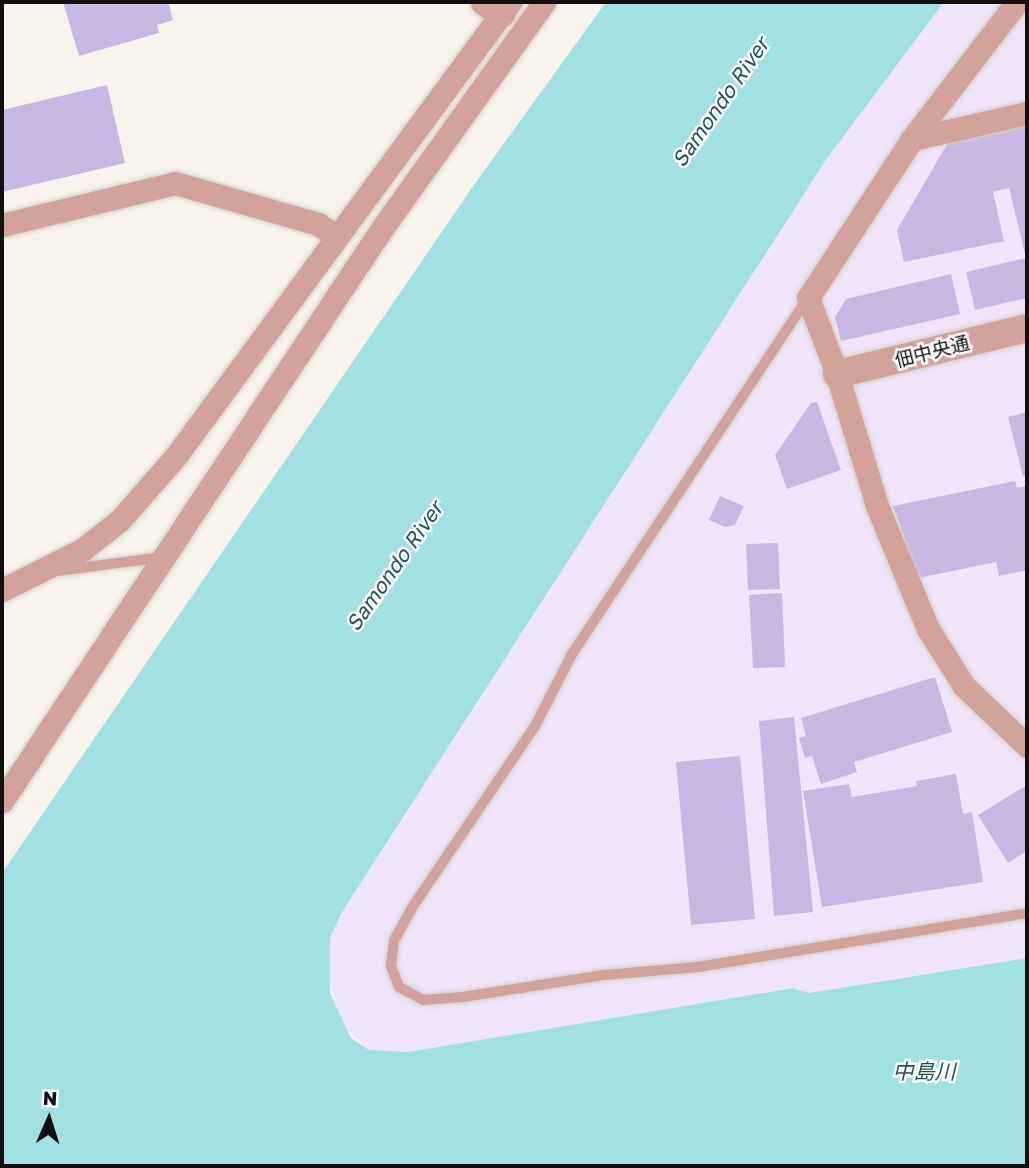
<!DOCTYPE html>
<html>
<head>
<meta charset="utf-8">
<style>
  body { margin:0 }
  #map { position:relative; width:1029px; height:1168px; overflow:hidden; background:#f8f4ed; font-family:"Golos Text","Noto Sans JP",sans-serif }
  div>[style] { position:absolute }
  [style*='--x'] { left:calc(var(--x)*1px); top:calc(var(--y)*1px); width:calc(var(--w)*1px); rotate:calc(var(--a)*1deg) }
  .industrial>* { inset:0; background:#f0e5fa }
  .water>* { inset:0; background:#a1e1e2 }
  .building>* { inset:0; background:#c9b7e3 }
  .roads { filter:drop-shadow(0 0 2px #d3d0c9) drop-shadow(0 0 2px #d3d0c9) }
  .service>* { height:10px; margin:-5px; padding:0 5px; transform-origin:5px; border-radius:5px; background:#d1a39c }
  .minor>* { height:23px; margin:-11.5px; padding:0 11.5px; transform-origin:11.5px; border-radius:11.5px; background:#d1a39c }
  .tertiary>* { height:28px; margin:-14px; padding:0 14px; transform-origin:14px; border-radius:14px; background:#d1a39c }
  span { translate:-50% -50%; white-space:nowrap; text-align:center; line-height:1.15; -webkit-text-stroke:5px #fff; paint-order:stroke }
  .street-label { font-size:19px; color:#11100e }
  .water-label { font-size:21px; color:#1e5556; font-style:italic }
  .frame { position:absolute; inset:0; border:4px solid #11100e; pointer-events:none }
  .north { position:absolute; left:14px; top:1084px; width:70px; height:70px; -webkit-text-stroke:5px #fff; paint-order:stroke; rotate:3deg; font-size:19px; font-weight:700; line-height:28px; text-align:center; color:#11100e }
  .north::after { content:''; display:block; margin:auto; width:24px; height:32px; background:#11100e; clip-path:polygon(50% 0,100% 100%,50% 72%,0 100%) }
</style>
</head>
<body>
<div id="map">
  <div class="industrial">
    <div style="clip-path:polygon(944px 2px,1027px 2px,1027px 958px,809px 993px,793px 988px,408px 1052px,369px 1050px,343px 1026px,327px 976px,330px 938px,342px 912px,826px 160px)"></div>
  </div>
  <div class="water">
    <div style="clip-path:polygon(606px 2px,944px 2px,826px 160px,342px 912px,330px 938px,330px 993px,351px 1038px,369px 1050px,408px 1052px,793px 988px,809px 993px,1027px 958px,1027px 1166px,2px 1166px,2px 873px,476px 182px)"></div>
  </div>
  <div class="building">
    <div style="clip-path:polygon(63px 2px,168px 2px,173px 20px,157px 25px,159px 33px,79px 56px)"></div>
    <div style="clip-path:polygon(107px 85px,125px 163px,2px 192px,2px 110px)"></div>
    <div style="clip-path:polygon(1027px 124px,1027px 298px,975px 310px,966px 272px,1026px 258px,1009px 188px,993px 192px,1004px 241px,904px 262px,897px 230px,949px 141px)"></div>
    <div style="clip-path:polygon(951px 274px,960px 314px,841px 341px,835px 317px,846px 299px)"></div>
    <div style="clip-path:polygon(817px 402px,841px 470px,787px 489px,775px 455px,811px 403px)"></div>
    <div style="clip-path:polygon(1027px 412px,1027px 475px,1023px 476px,1008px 417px)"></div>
    <div style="clip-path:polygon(1015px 481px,1017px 488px,1027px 486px,1027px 570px,999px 576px,996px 562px,918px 578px,893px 506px)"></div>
    <div style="clip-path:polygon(720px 496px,744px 506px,735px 525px,725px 527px,709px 520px)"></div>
    <div style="clip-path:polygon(778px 543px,780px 589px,748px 590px,746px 544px)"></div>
    <div style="clip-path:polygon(782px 593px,785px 667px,753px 668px,749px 595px)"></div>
    <div style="clip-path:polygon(935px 677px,952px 732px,854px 762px,857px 772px,821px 784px,812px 756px,805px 758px,799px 738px,806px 736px,801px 718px)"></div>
    <div style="clip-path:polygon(794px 717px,813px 912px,774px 916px,759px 721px)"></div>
    <div style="clip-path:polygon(740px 756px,755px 919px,691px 925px,676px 762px)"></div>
    <div style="clip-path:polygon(956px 774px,963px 814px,972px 812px,983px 882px,822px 907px,803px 791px,849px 784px,852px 797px,917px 786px,916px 781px)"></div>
    <div style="clip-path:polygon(1027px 785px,1027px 851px,1008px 863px,978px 815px)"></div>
  </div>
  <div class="roads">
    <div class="service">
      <div style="--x:807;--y:299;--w:428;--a:123.5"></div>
      <div style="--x:571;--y:656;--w:79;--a:117.2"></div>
      <div style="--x:535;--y:726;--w:220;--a:124.1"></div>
      <div style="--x:412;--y:908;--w:38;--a:119"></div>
      <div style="--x:394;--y:941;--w:25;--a:97"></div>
      <div style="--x:391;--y:966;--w:22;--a:69"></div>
      <div style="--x:399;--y:987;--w:27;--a:28"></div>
      <div style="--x:423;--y:1000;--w:40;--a:-4.3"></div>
      <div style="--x:463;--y:997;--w:143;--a:-8.9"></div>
      <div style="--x:604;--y:975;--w:94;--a:-4.9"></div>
      <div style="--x:698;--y:967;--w:333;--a:-9.3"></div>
      <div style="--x:57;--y:571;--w:107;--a:-7.5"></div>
    </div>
    <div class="minor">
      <div style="--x:1017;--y:2;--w:173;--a:127.5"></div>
      <div style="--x:912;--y:139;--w:190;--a:123.2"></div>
      <div style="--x:808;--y:298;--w:81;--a:69.1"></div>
      <div style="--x:837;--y:374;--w:138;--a:73.1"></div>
      <div style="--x:877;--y:506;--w:133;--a:67.5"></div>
      <div style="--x:928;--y:629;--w:67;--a:57.7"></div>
      <div style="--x:964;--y:686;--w:87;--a:43.6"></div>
      <div style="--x:912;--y:139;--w:118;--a:-12.7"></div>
      <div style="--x:2;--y:225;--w:178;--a:-13.6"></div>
      <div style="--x:175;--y:183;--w:149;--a:16"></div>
      <div style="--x:318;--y:224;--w:23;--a:34"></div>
      <div style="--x:2;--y:590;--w:89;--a:-26.6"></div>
      <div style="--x:82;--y:550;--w:48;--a:-38.3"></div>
      <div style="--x:120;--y:520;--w:85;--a:-48.8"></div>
      <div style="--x:176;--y:456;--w:564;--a:-53.66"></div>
      <div style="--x:2;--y:801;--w:689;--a:-56.43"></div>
      <div style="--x:383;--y:227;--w:277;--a:-54.4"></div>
    </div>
    <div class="tertiary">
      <div style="--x:485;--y:2;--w:20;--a:33"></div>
      <div style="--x:837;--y:374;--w:195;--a:-13.6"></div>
    </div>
  </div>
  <div class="street-label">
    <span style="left:932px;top:351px;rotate:-14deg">佃中央通</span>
  </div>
  <div class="water-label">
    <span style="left:720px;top:102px;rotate:-55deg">Samondo River</span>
    <span style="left:394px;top:566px;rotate:-55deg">Samondo River</span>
    <span style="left:924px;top:1071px">中島川</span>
  </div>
  <div class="frame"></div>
  <div class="north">N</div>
</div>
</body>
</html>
